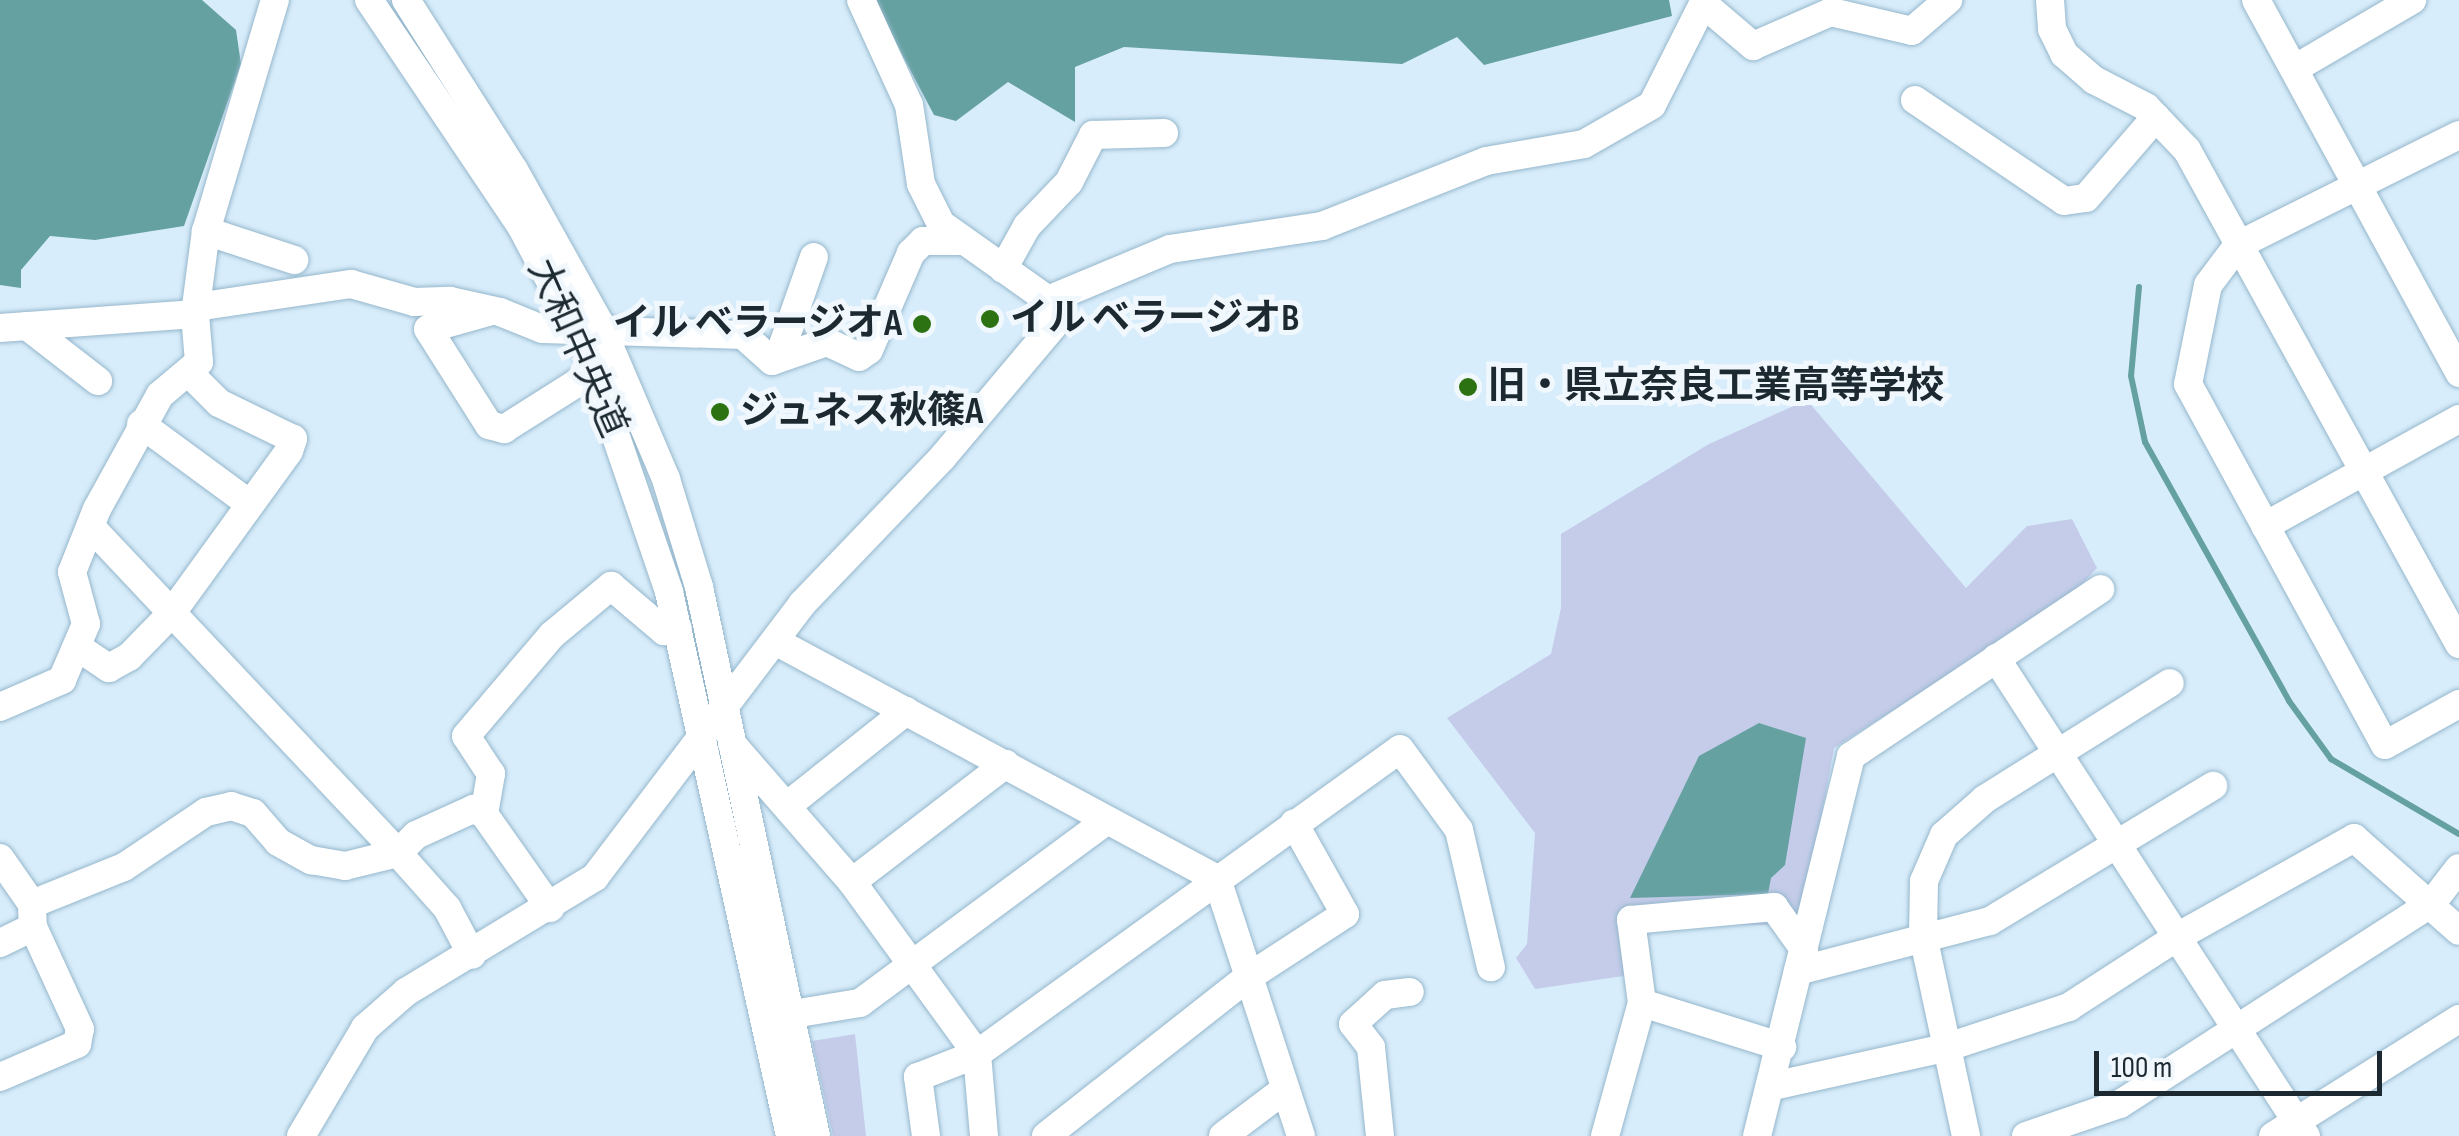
<!DOCTYPE html>
<html>
<head>
<meta charset="utf-8">
<style>
  body { margin:0 }
  #map { position:relative; width:2459px; height:1136px; overflow:hidden; background:#d8edfb; font-family:"Sofia Sans Condensed","Noto Sans JP",sans-serif }
  div>[style] { position:absolute }
  [style*='--x'] { left:calc(var(--x)*1px); top:calc(var(--y)*1px); width:calc(var(--w)*1px); rotate:calc(var(--a)*1deg) }
  .green>* { inset:0; background:#c4cce9 }
  .water>* { inset:0; background:#65a1a1 }
  .stream>* { height:6px; margin:-3px; padding:0 3px; transform-origin:3px; border-radius:3px; background:#65a1a1 }
  .roads { filter:drop-shadow(0 0 2px #95b7cc) drop-shadow(0 0 2px #95b7cc) }
  .minor>* { height:28px; margin:-14px; padding:0 14px; transform-origin:14px; border-radius:14px; background:#fff }
  .dots>* { width:28px; height:28px; translate:-50% -50%; box-sizing:border-box; border:5px solid #f1f8fd; border-radius:50% }
  span { translate:-50% -50%; white-space:nowrap; text-align:center; line-height:1.15; -webkit-text-stroke:10px #f1f8fd; paint-order:stroke }
  .poi-label { font-size:38px; color:#1c2931; font-weight:700 }
  .left { translate:0 -50%; text-align:left }
  .right { translate:-100% -50%; text-align:right }
  .street-label { font-size:38px; color:#1c2931 }
  .scale { position:absolute; left:2094px; top:1051px; width:288px; height:45px; box-sizing:border-box; border:5px solid #1c2931; border-top:0; padding-left:12px; font-size:30px; line-height:35px; white-space:nowrap; color:#1c2931; -webkit-text-stroke:8px #f1f8fd; paint-order:stroke }
</style>
</head>
<body>
<div id="map">
  <div class="green">
    <div style="clip-path:polygon(1807px 400px,1966px 588px,2027px 526px,2072px 519px,2097px 568px,2073px 594px,1834px 748px,1801px 925px,1647px 925px,1651px 972px,1535px 989px,1516px 958px,1527px 944px,1535px 833px,1447px 718px,1551px 654px,1561px 608px,1561px 534px,1709px 444px)"></div>
    <div style="clip-path:polygon(855px 1034px,866px 1136px,833px 1136px,812px 1041px)"></div>
  </div>
  <div class="water">
    <div style="clip-path:polygon(0 0,202px 0,236px 30px,241px 64px,184px 226px,95px 240px,50px 236px,21px 270px,21px 288px,0 285px)"></div>
    <div style="clip-path:polygon(873px 0,1669px 0,1672px 16px,1484px 65px,1457px 37px,1402px 64px,1124px 47px,1075px 67px,1075px 122px,1008px 82px,956px 121px,934px 115px)"></div>
    <div style="clip-path:polygon(1759px 723px,1806px 738px,1785px 865px,1771px 878px,1768px 894px,1630px 898px,1699px 756px)"></div>
  </div>
  <div class="stream">
    <div style="--x:2139;--y:287;--w:89;--a:95.1"></div>
    <div style="--x:2131;--y:376;--w:67;--a:78"></div>
    <div style="--x:2145;--y:442;--w:296;--a:60.9"></div>
    <div style="--x:2289;--y:701;--w:72;--a:54.1"></div>
    <div style="--x:2331;--y:759;--w:148;--a:30.4"></div>
  </div>
  <div class="roads">
    <div class="minor">
      <div style="--x:369;--y:0;--w:272;--a:56.1"></div>
      <div style="--x:521;--y:226;--w:139;--a:62.1"></div>
      <div style="--x:586;--y:349;--w:257;--a:71.1"></div>
      <div style="--x:669;--y:592;--w:557;--a:77.46"></div>
      <div style="--x:406;--y:0;--w:201;--a:57.6"></div>
      <div style="--x:514;--y:170;--w:176;--a:60.8"></div>
      <div style="--x:600;--y:324;--w:168;--a:66.9"></div>
      <div style="--x:666;--y:479;--w:113;--a:73"></div>
      <div style="--x:699;--y:587;--w:561;--a:77.97"></div>
      <div style="--x:2050;--y:0;--w:29;--a:86"></div>
      <div style="--x:2052;--y:29;--w:28;--a:64"></div>
      <div style="--x:2064;--y:54;--w:40;--a:41"></div>
      <div style="--x:2094;--y:80;--w:59;--a:27.4"></div>
      <div style="--x:2146;--y:107;--w:59;--a:46.4"></div>
      <div style="--x:2187;--y:150;--w:564;--a:61.16"></div>
      <div style="--x:2256;--y:0;--w:425;--a:61.4"></div>
      <div style="--x:1706;--y:6;--w:62;--a:40.4"></div>
      <div style="--x:1753;--y:46;--w:85;--a:-23.6"></div>
      <div style="--x:1831;--y:12;--w:83;--a:13.2"></div>
      <div style="--x:1912;--y:31;--w:48;--a:-40.7"></div>
      <div style="--x:2294;--y:69;--w:137;--a:-30.3"></div>
      <div style="--x:1915;--y:100;--w:180;--a:34.1"></div>
      <div style="--x:2064;--y:201;--w:22;--a:-8"></div>
      <div style="--x:2086;--y:198;--w:107;--a:-49.2"></div>
      <div style="--x:2459;--y:135;--w:247;--a:153.5"></div>
      <div style="--x:2238;--y:245;--w:50;--a:126.9"></div>
      <div style="--x:2208;--y:285;--w:101;--a:101.4"></div>
      <div style="--x:2188;--y:384;--w:411;--a:61.4"></div>
      <div style="--x:2385;--y:745;--w:85;--a:-29"></div>
      <div style="--x:206;--y:231;--w:93;--a:18.2"></div>
      <div style="--x:1003;--y:269;--w:49;--a:-60.8"></div>
      <div style="--x:1027;--y:226;--w:61;--a:-46.3"></div>
      <div style="--x:1069;--y:182;--w:53;--a:-62.9"></div>
      <div style="--x:1093;--y:135;--w:71;--a:-1.6"></div>
      <div style="--x:1048;--y:300;--w:132;--a:-22.7"></div>
      <div style="--x:1170;--y:249;--w:154;--a:-8.6"></div>
      <div style="--x:1322;--y:226;--w:176;--a:-21.6"></div>
      <div style="--x:1486;--y:161;--w:99;--a:-9.8"></div>
      <div style="--x:1584;--y:144;--w:78;--a:-29.8"></div>
      <div style="--x:1652;--y:105;--w:118;--a:-63.2"></div>
      <div style="--x:488;--y:312;--w:62;--a:164.2"></div>
      <div style="--x:428;--y:329;--w:114;--a:57.6"></div>
      <div style="--x:489;--y:425;--w:16;--a:15"></div>
      <div style="--x:504;--y:429;--w:107;--a:-32.3"></div>
      <div style="--x:27;--y:326;--w:90;--a:37.8"></div>
      <div style="--x:0;--y:328;--w:196;--a:-4.1"></div>
      <div style="--x:195;--y:314;--w:11;--a:-45"></div>
      <div style="--x:203;--y:306;--w:150;--a:-8.5"></div>
      <div style="--x:351;--y:284;--w:66;--a:15.9"></div>
      <div style="--x:414;--y:302;--w:36;--a:-2"></div>
      <div style="--x:450;--y:301;--w:51;--a:12.4"></div>
      <div style="--x:500;--y:312;--w:45;--a:22"></div>
      <div style="--x:542;--y:329;--w:201;--a:1.7"></div>
      <div style="--x:743;--y:335;--w:39;--a:42"></div>
      <div style="--x:772;--y:361;--w:58;--a:-19.1"></div>
      <div style="--x:827;--y:342;--w:35;--a:25"></div>
      <div style="--x:859;--y:357;--w:12;--a:-35"></div>
      <div style="--x:869;--y:350;--w:106;--a:-66.6"></div>
      <div style="--x:911;--y:253;--w:17;--a:-45"></div>
      <div style="--x:923;--y:241;--w:35;--a:0"></div>
      <div style="--x:789;--y:354;--w:13;--a:-113"></div>
      <div style="--x:784;--y:342;--w:90;--a:-70.6"></div>
      <div style="--x:141;--y:424;--w:135;--a:36.3"></div>
      <div style="--x:2265;--y:526;--w:222;--a:-28.9"></div>
      <div style="--x:91;--y:527;--w:448;--a:46.7"></div>
      <div style="--x:398;--y:853;--w:74;--a:48.3"></div>
      <div style="--x:447;--y:908;--w:53;--a:62"></div>
      <div style="--x:775;--y:641;--w:502;--a:28.3"></div>
      <div style="--x:1217;--y:879;--w:270;--a:71.9"></div>
      <div style="--x:79;--y:648;--w:36;--a:34"></div>
      <div style="--x:109;--y:668;--w:23;--a:-29"></div>
      <div style="--x:129;--y:657;--w:60;--a:-45.7"></div>
      <div style="--x:171;--y:614;--w:201;--a:-54.1"></div>
      <div style="--x:289;--y:451;--w:13;--a:-72"></div>
      <div style="--x:293;--y:439;--w:82;--a:-154.1"></div>
      <div style="--x:219;--y:403;--w:44;--a:-135"></div>
      <div style="--x:1996;--y:658;--w:570;--a:57.04"></div>
      <div style="--x:0;--y:707;--w:68;--a:-23.5"></div>
      <div style="--x:62;--y:680;--w:61;--a:-66.8"></div>
      <div style="--x:86;--y:624;--w:54;--a:-105.1"></div>
      <div style="--x:72;--y:572;--w:68;--a:-68.4"></div>
      <div style="--x:97;--y:509;--w:130;--a:-61.1"></div>
      <div style="--x:160;--y:395;--w:51;--a:-40.2"></div>
      <div style="--x:199;--y:362;--w:48;--a:-94.8"></div>
      <div style="--x:195;--y:314;--w:84;--a:-82.5"></div>
      <div style="--x:206;--y:231;--w:241;--a:-73.4"></div>
      <div style="--x:732;--y:744;--w:183;--a:49"></div>
      <div style="--x:852;--y:882;--w:213;--a:54"></div>
      <div style="--x:977;--y:1054;--w:82;--a:85.1"></div>
      <div style="--x:788;--y:805;--w:151;--a:-38.5"></div>
      <div style="--x:484;--y:814;--w:41;--a:-80.1"></div>
      <div style="--x:491;--y:774;--w:45;--a:-123.3"></div>
      <div style="--x:466;--y:736;--w:133;--a:-49.6"></div>
      <div style="--x:552;--y:635;--w:77;--a:-39.7"></div>
      <div style="--x:611;--y:586;--w:70;--a:40.3"></div>
      <div style="--x:664;--y:631;--w:14;--a:-12"></div>
      <div style="--x:0;--y:858;--w:56;--a:55.2"></div>
      <div style="--x:32;--y:904;--w:23;--a:88"></div>
      <div style="--x:33;--y:927;--w:37;--a:154"></div>
      <div style="--x:852;--y:882;--w:194;--a:-37.5"></div>
      <div style="--x:32;--y:904;--w:99;--a:-21.9"></div>
      <div style="--x:124;--y:867;--w:99;--a:-33.9"></div>
      <div style="--x:206;--y:812;--w:26;--a:-13"></div>
      <div style="--x:231;--y:806;--w:23;--a:18"></div>
      <div style="--x:253;--y:813;--w:38;--a:49"></div>
      <div style="--x:278;--y:842;--w:38;--a:29"></div>
      <div style="--x:311;--y:860;--w:35;--a:10"></div>
      <div style="--x:345;--y:866;--w:55;--a:-13.8"></div>
      <div style="--x:398;--y:853;--w:25;--a:-45"></div>
      <div style="--x:416;--y:835;--w:63;--a:-24.5"></div>
      <div style="--x:473;--y:809;--w:12;--a:24"></div>
      <div style="--x:484;--y:814;--w:115;--a:54.9"></div>
      <div style="--x:1798;--y:971;--w:198;--a:-14.6"></div>
      <div style="--x:1990;--y:921;--w:261;--a:-31.2"></div>
      <div style="--x:1642;--y:1003;--w:147;--a:17.4"></div>
      <div style="--x:775;--y:1017;--w:86;--a:-9.4"></div>
      <div style="--x:860;--y:1003;--w:307;--a:-36.5"></div>
      <div style="--x:0;--y:1077;--w:84;--a:-23.2"></div>
      <div style="--x:77;--y:1044;--w:15;--a:-79"></div>
      <div style="--x:80;--y:1029;--w:112;--a:-114.7"></div>
      <div style="--x:1773;--y:1086;--w:176;--a:-12.5"></div>
      <div style="--x:1945;--y:1048;--w:131;--a:-18.3"></div>
      <div style="--x:2069;--y:1007;--w:129;--a:-32.9"></div>
      <div style="--x:2177;--y:937;--w:203;--a:-29.2"></div>
      <div style="--x:2354;--y:838;--w:140;--a:41.5"></div>
      <div style="--x:301;--y:1136;--w:126;--a:-59.3"></div>
      <div style="--x:365;--y:1028;--w:55;--a:-41.3"></div>
      <div style="--x:406;--y:992;--w:221;--a:-31.3"></div>
      <div style="--x:595;--y:877;--w:343;--a:-52.8"></div>
      <div style="--x:802;--y:604;--w:202;--a:-46.2"></div>
      <div style="--x:942;--y:458;--w:172;--a:-49.9"></div>
      <div style="--x:1053;--y:326;--w:26;--a:-101"></div>
      <div style="--x:1048;--y:300;--w:131;--a:-144.6"></div>
      <div style="--x:941;--y:224;--w:45;--a:-116.6"></div>
      <div style="--x:921;--y:184;--w:80;--a:-98.6"></div>
      <div style="--x:909;--y:105;--w:115;--a:-114.6"></div>
      <div style="--x:926;--y:1136;--w:60;--a:-97.7"></div>
      <div style="--x:918;--y:1077;--w:63;--a:-21.3"></div>
      <div style="--x:977;--y:1054;--w:521;--a:-35.79"></div>
      <div style="--x:1400;--y:749;--w:100;--a:53.9"></div>
      <div style="--x:1459;--y:830;--w:141;--a:76.9"></div>
      <div style="--x:1046;--y:1136;--w:256;--a:-38.2"></div>
      <div style="--x:1247;--y:978;--w:117;--a:-33.1"></div>
      <div style="--x:1345;--y:914;--w:104;--a:-119.3"></div>
      <div style="--x:1223;--y:1136;--w:76;--a:-37"></div>
      <div style="--x:1380;--y:1136;--w:89;--a:-95.8"></div>
      <div style="--x:1371;--y:1047;--w:29;--a:-128"></div>
      <div style="--x:1353;--y:1024;--w:43;--a:-42.2"></div>
      <div style="--x:1385;--y:995;--w:25;--a:-7"></div>
      <div style="--x:1605;--y:1136;--w:138;--a:-74.5"></div>
      <div style="--x:1642;--y:1003;--w:84;--a:-97.5"></div>
      <div style="--x:1631;--y:920;--w:144;--a:-5.2"></div>
      <div style="--x:1774;--y:907;--w:52;--a:54.5"></div>
      <div style="--x:1757;--y:1136;--w:391;--a:-76.1"></div>
      <div style="--x:1851;--y:756;--w:300;--a:-33.8"></div>
      <div style="--x:1966;--y:1136;--w:206;--a:-102.1"></div>
      <div style="--x:1923;--y:935;--w:54;--a:-88.9"></div>
      <div style="--x:1924;--y:881;--w:50;--a:-66.5"></div>
      <div style="--x:1944;--y:835;--w:55;--a:-41.3"></div>
      <div style="--x:1985;--y:799;--w:218;--a:-32.1"></div>
      <div style="--x:2026;--y:1136;--w:99;--a:-18.8"></div>
      <div style="--x:2120;--y:1104;--w:371;--a:-32.8"></div>
      <div style="--x:2432;--y:903;--w:44;--a:-52.4"></div>
      <div style="--x:2273;--y:1136;--w:220;--a:-32.2"></div>
    </div>
  </div>
  <div class="dots">
    <div style="left:990px;top:319px;background:#2c7212"></div>
    <div style="left:922px;top:324px;background:#2c7212"></div>
    <div style="left:1468px;top:387px;background:#2c7212"></div>
    <div style="left:720px;top:412px;background:#2c7212"></div>
  </div>
  <div class="poi-label">
    <span class="left" style="left:1010px;top:319px">イル ベラージオB</span>
    <span class="right" style="left:902px;top:324px">イル ベラージオA</span>
    <span class="left" style="left:1488px;top:387px">旧・県立奈良工業高等学校</span>
    <span class="left" style="left:740px;top:412px">ジュネス秋篠A</span>
  </div>
  <div class="street-label">
    <span style="left:577px;top:348px;rotate:66deg">大和中央道</span>
  </div>
  <div class="scale">100 m</div>
</div>
</body>
</html>
